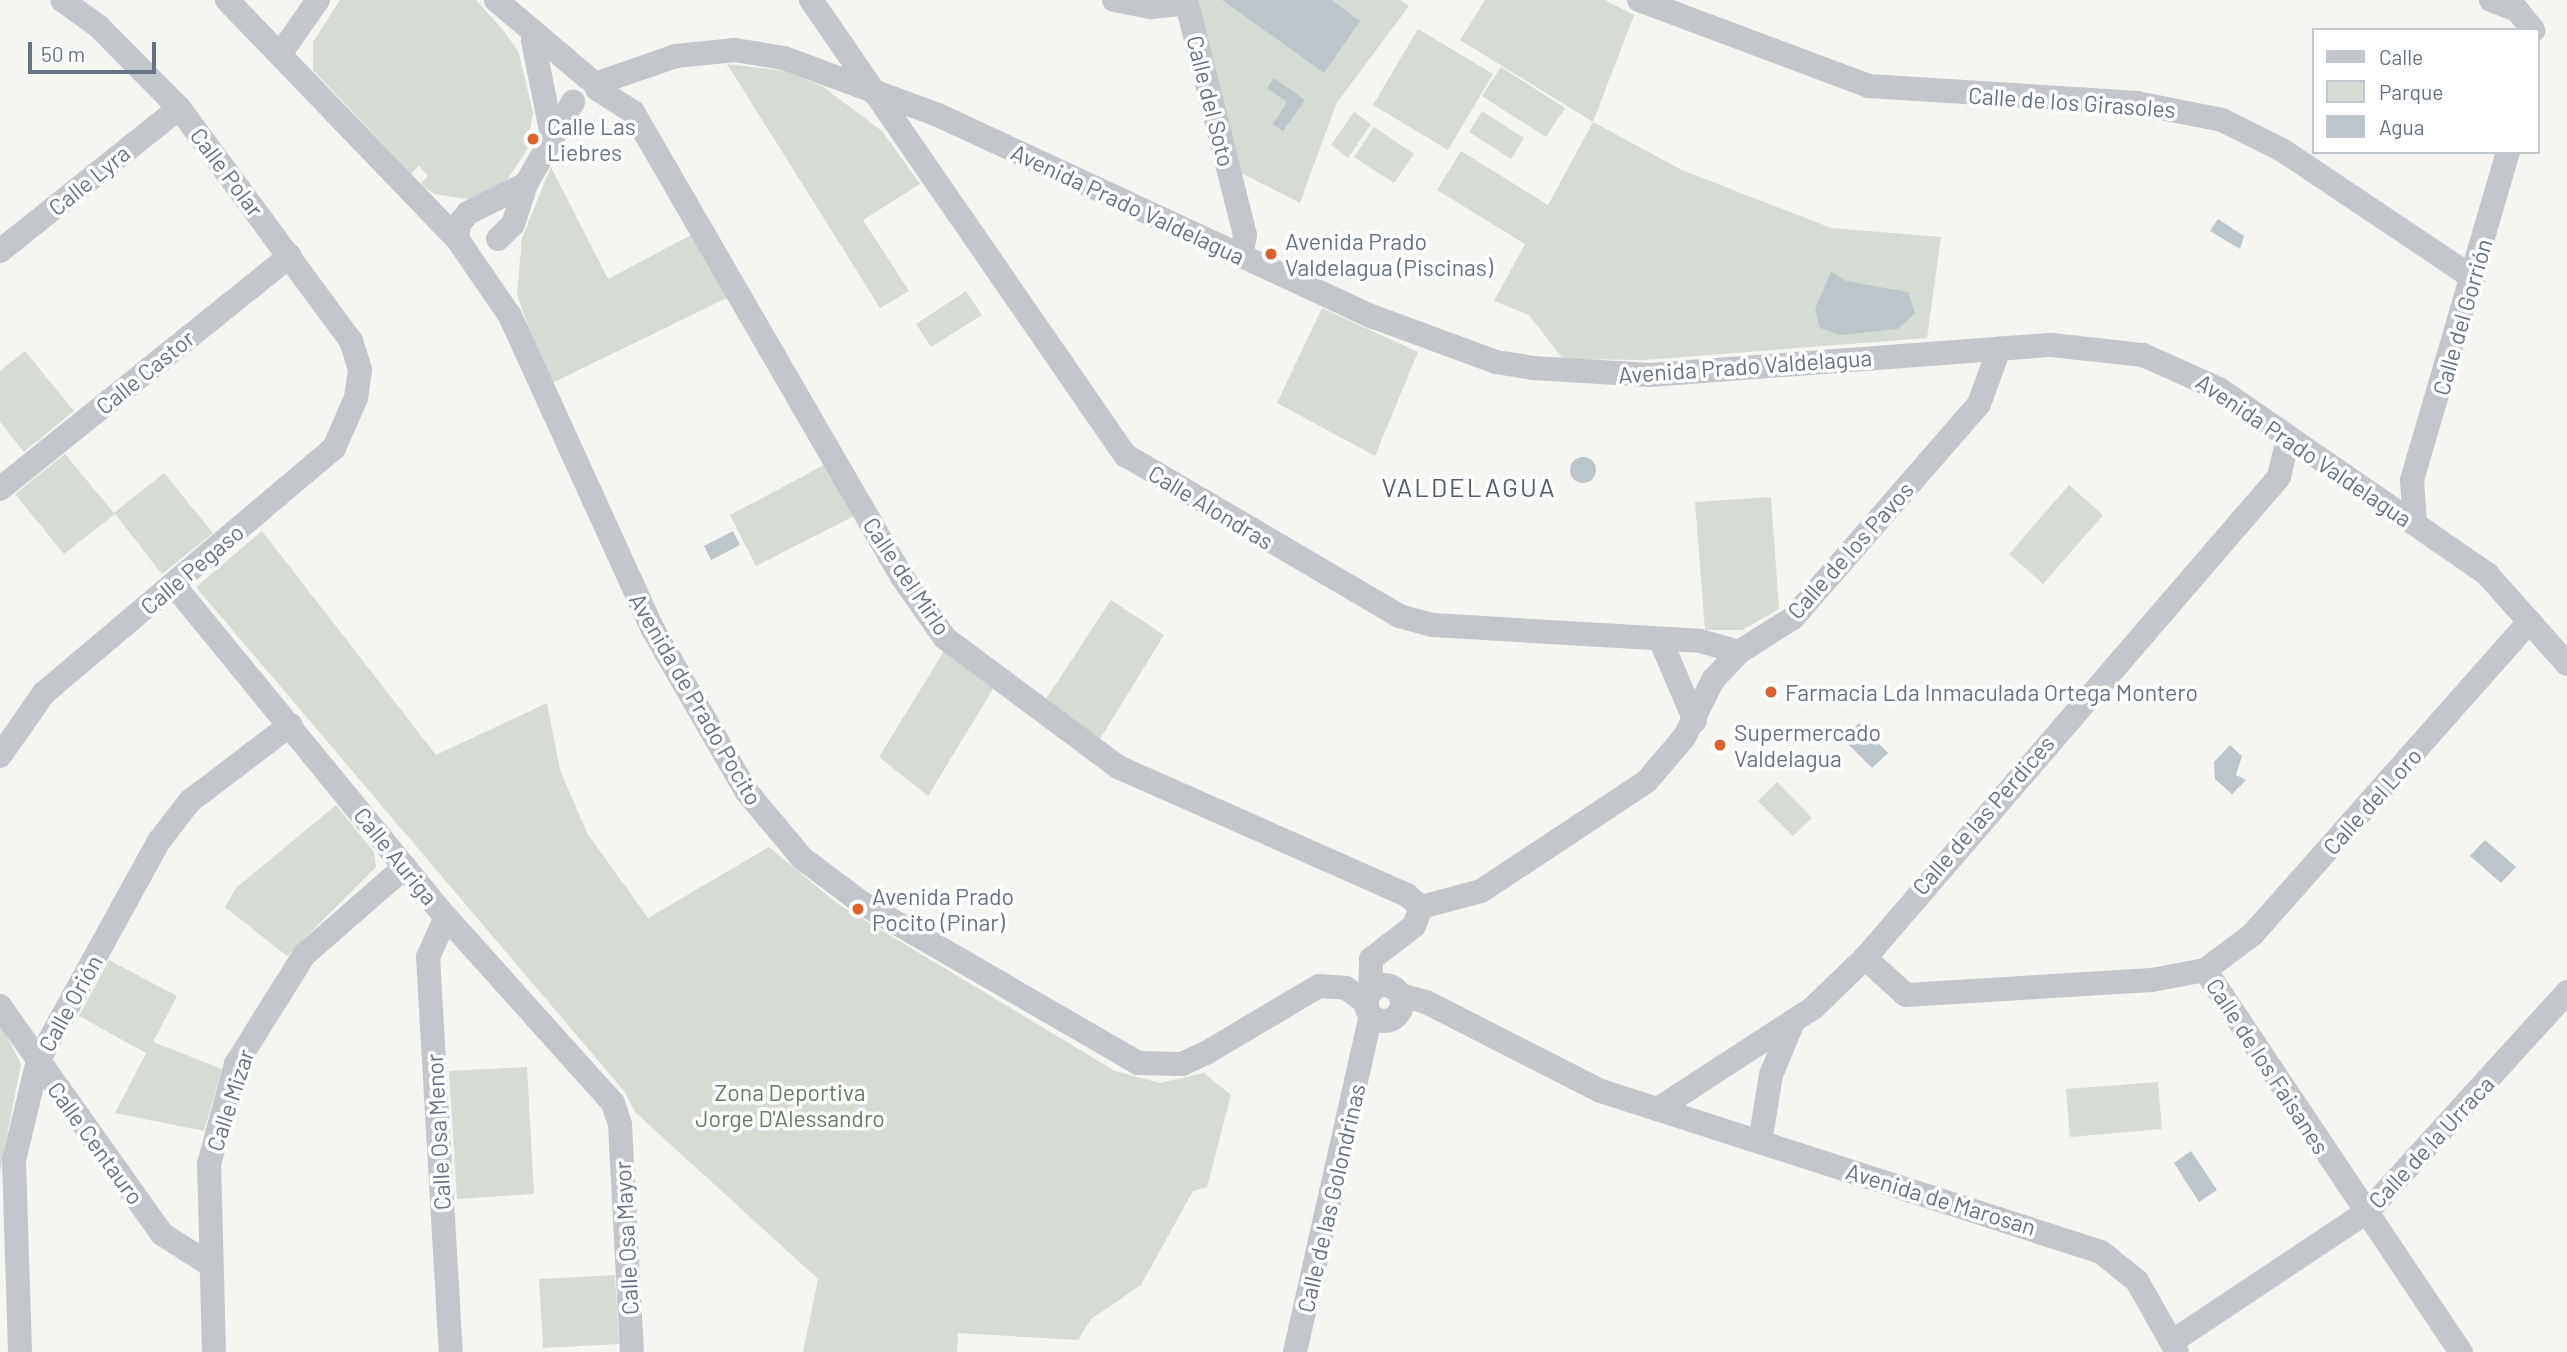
<!DOCTYPE html>
<html>
<head>
<meta charset="utf-8">
<style>
  body { margin:0 }
  #map { position:relative; width:2567px; height:1352px; overflow:hidden; background:#f5f6f2; font-family:Barlow,sans-serif }
  div>[style] { position:absolute }
  [style*='--x'] { left:calc(var(--x)*1px); top:calc(var(--y)*1px); width:calc(var(--w)*1px); rotate:calc(var(--a)*1deg) }
  .green>* { inset:0; background:#d6dcd3 }
  .water>* { inset:0; background:#bcc5ca }
  .round { border-radius:50% }
  .minor>* { height:24px; margin:-12px; padding:0 12px; transform-origin:12px; border-radius:12px; background:#c3c6ca }
  .minor>.ring { margin:-12px; padding:0; box-sizing:content-box; background:none; border:24px solid #c3c6ca; border-radius:50% }
  .dots>* { width:19px; height:19px; translate:-50% -50%; box-sizing:border-box; border:4px solid #fff; border-radius:50% }
  span { translate:-50% -50%; white-space:nowrap; text-align:center; line-height:1.15; -webkit-text-stroke:7px #fff; paint-order:stroke }
  .street-label { font-size:23px; color:#657382 }
  .poi-label { font-size:23px; color:#657382 }
  .left { translate:0 -50%; text-align:left }
  .park-label { font-size:23px; color:#677a64 }
  .quarter-label { font-size:26px; color:#535d68; letter-spacing:2px }
  .legend { position:absolute; left:2312px; top:28px; width:228px; height:126px; box-sizing:border-box; background:#fff; border:2px solid #c1c7cd; margin:0; padding:9px 12px; list-style:none; font-size:21px; color:#657382 }
  .legend li { display:flex; align-items:center; gap:14px; height:35px }
  .legend b { width:35px; border:2px solid #c1c7cd }
  .scale { position:absolute; left:28px; top:42px; width:128px; height:32px; box-sizing:border-box; border:4px solid #657382; border-top:0; padding-left:9px; font-size:21px; line-height:24px; white-space:nowrap; color:#657382; -webkit-text-stroke:5px #fff; paint-order:stroke }
</style>
</head>
<body>
<div id="map">
  <div class="green">
    <div style="clip-path:polygon(340px 0,476px 0,503px 30px,518px 51px,533px 112px,527px 149px,504px 185px,474px 200px,434px 194px,420px 184px,428px 176px,419px 166px,411px 174px,313px 70px,313px 42px)"></div>
    <div style="clip-path:polygon(1196px 0,1400px 0,1409px 6px,1336px 104px,1300px 203px,1241px 173px)"></div>
    <div style="clip-path:polygon(1485px 0,1605px 0,1634px 15px,1593px 122px,1682px 170px,1831px 228px,1941px 237px,1927px 338px,1645px 360px,1563px 359px,1529px 315px,1494px 301px,1525px 244px,1437px 190px,1461px 151px,1548px 205px,1593px 122px,1460px 40px)"></div>
    <div style="clip-path:polygon(1418px 29px,1493px 74px,1448px 150px,1373px 105px)"></div>
    <div style="clip-path:polygon(727px 64px,786px 71px,822px 86px,882px 131px,920px 184px,863px 220px,909px 291px,880px 308px)"></div>
    <div style="clip-path:polygon(1501px 67px,1565px 108px,1546px 137px,1482px 96px)"></div>
    <div style="clip-path:polygon(1482px 111px,1524px 138px,1511px 159px,1469px 132px)"></div>
    <div style="clip-path:polygon(1354px 112px,1371px 124px,1348px 158px,1331px 145px)"></div>
    <div style="clip-path:polygon(1374px 127px,1414px 154px,1394px 183px,1354px 157px)"></div>
    <div style="clip-path:polygon(551px 167px,608px 279px,693px 234px,731px 296px,548px 385px,517px 294px,522px 238px)"></div>
    <div style="clip-path:polygon(966px 291px,982px 315px,931px 347px,916px 324px)"></div>
    <div style="clip-path:polygon(1322px 308px,1418px 352px,1375px 456px,1277px 403px)"></div>
    <div style="clip-path:polygon(25px 351px,74px 411px,24px 452px,0 422px,0 371px)"></div>
    <div style="clip-path:polygon(65px 454px,114px 513px,164px 473px,213px 533px,162px 574px,115px 514px,64px 554px,15px 494px)"></div>
    <div style="clip-path:polygon(824px 465px,854px 516px,756px 566px,730px 515px)"></div>
    <div style="clip-path:polygon(2069px 485px,2103px 515px,2043px 584px,2009px 554px)"></div>
    <div style="clip-path:polygon(1771px 497px,1779px 609px,1742px 630px,1705px 630px,1695px 502px)"></div>
    <div style="clip-path:polygon(262px 531px,436px 755px,547px 703px,560px 770px,587px 833px,648px 918px,769px 847px,838px 904px,1115px 1071px,1160px 1083px,1204px 1073px,1231px 1095px,1207px 1187px,1193px 1191px,1141px 1285px,1091px 1319px,1078px 1340px,958px 1333px,957px 1352px,803px 1352px,818px 1279px,636px 1113px,624px 1091px,196px 587px)"></div>
    <div style="clip-path:polygon(1111px 600px,1164px 635px,1100px 739px,1046px 699px)"></div>
    <div style="clip-path:polygon(944px 651px,993px 689px,928px 796px,879px 757px)"></div>
    <div style="clip-path:polygon(1777px 782px,1812px 818px,1793px 836px,1758px 801px)"></div>
    <div style="clip-path:polygon(336px 805px,374px 852px,376px 867px,287px 956px,225px 907px,236px 888px)"></div>
    <div style="clip-path:polygon(109px 960px,177px 996px,153px 1042px,222px 1069px,204px 1131px,115px 1113px,146px 1053px,79px 1016px)"></div>
    <div style="clip-path:polygon(0 1023px,21px 1064px,0 1172px)"></div>
    <div style="clip-path:polygon(527px 1067px,534px 1194px,457px 1199px,449px 1071px)"></div>
    <div style="clip-path:polygon(2158px 1082px,2162px 1129px,2070px 1137px,2066px 1089px)"></div>
    <div style="clip-path:polygon(615px 1275px,619px 1344px,543px 1348px,539px 1279px)"></div>
  </div>
  <div class="water">
    <div style="clip-path:polygon(1222px 0,1332px 0,1360px 21px,1324px 73px)"></div>
    <div style="clip-path:polygon(1274px 78px,1305px 100px,1283px 131px,1273px 124px,1287px 102px,1267px 88px)"></div>
    <div style="clip-path:polygon(2218px 219px,2244px 236px,2240px 249px,2210px 231px)"></div>
    <div style="clip-path:polygon(1831px 272px,1846px 281px,1908px 292px,1915px 313px,1898px 329px,1840px 335px,1820px 328px,1815px 309px)"></div>
    <div class="round" style="left:1570px;top:457px;width:26px;height:26px"></div>
    <div style="clip-path:polygon(733px 531px,740px 545px,711px 560px,704px 546px)"></div>
    <div style="clip-path:polygon(1859px 723px,1888px 753px,1872px 768px,1843px 739px)"></div>
    <div style="clip-path:polygon(2230px 745px,2242px 756px,2236px 775px,2246px 780px,2232px 794px,2215px 779px,2214px 762px)"></div>
    <div style="clip-path:polygon(2485px 840px,2516px 867px,2501px 883px,2470px 856px)"></div>
    <div style="clip-path:polygon(2191px 1151px,2217px 1190px,2199px 1202px,2174px 1163px)"></div>
  </div>
  <div class="minor">
    <div style="--x:227;--y:0;--w:333;--a:46.1"></div>
    <div style="--x:496;--y:0;--w:121;--a:40.3"></div>
    <div style="--x:811;--y:0;--w:553;--a:55.39"></div>
    <div style="--x:1125;--y:455;--w:318;--a:30.4"></div>
    <div style="--x:1399;--y:616;--w:35;--a:15"></div>
    <div style="--x:1433;--y:625;--w:267;--a:3.4"></div>
    <div style="--x:1700;--y:641;--w:41;--a:15.8"></div>
    <div style="--x:1114;--y:0;--w:38;--a:11"></div>
    <div style="--x:1151;--y:7;--w:36;--a:-6"></div>
    <div style="--x:1186;--y:0;--w:242;--a:75.9"></div>
    <div style="--x:1245;--y:235;--w:22;--a:100"></div>
    <div style="--x:1639;--y:0;--w:246;--a:20.5"></div>
    <div style="--x:1869;--y:86;--w:269;--a:3.6"></div>
    <div style="--x:2137;--y:103;--w:87;--a:11.3"></div>
    <div style="--x:2222;--y:120;--w:67;--a:26.6"></div>
    <div style="--x:2282;--y:150;--w:230;--a:33.8"></div>
    <div style="--x:2491;--y:0;--w:28;--a:21"></div>
    <div style="--x:2517;--y:10;--w:26;--a:51"></div>
    <div style="--x:533;--y:41;--w:96;--a:78.6"></div>
    <div style="--x:281;--y:53;--w:65;--a:-55.1"></div>
    <div style="--x:595;--y:84;--w:86;--a:-19.1"></div>
    <div style="--x:676;--y:56;--w:59;--a:-5.8"></div>
    <div style="--x:735;--y:50;--w:50;--a:9.3"></div>
    <div style="--x:784;--y:58;--w:164;--a:20.3"></div>
    <div style="--x:938;--y:115;--w:481;--a:24.9"></div>
    <div style="--x:1374;--y:317;--w:130;--a:20.2"></div>
    <div style="--x:1496;--y:362;--w:37;--a:9"></div>
    <div style="--x:1533;--y:368;--w:117;--a:3.4"></div>
    <div style="--x:1650;--y:375;--w:403;--a:-4.3"></div>
    <div style="--x:2052;--y:345;--w:92;--a:6.3"></div>
    <div style="--x:2143;--y:355;--w:83;--a:24.1"></div>
    <div style="--x:2219;--y:389;--w:326;--a:34.6"></div>
    <div style="--x:2487;--y:574;--w:120;--a:48.4"></div>
    <div style="--x:597;--y:89;--w:43;--a:32.6"></div>
    <div style="--x:633;--y:112;--w:537;--a:59.95"></div>
    <div style="--x:902;--y:577;--w:75;--a:54.8"></div>
    <div style="--x:945;--y:638;--w:216;--a:36.7"></div>
    <div style="--x:1118;--y:767;--w:316;--a:23.9"></div>
    <div style="--x:1407;--y:895;--w:18;--a:41"></div>
    <div style="--x:526;--y:184;--w:65;--a:153.4"></div>
    <div style="--x:468;--y:213;--w:16;--a:130"></div>
    <div style="--x:458;--y:225;--w:15;--a:90"></div>
    <div style="--x:458;--y:240;--w:92;--a:55.6"></div>
    <div style="--x:510;--y:316;--w:343;--a:65.5"></div>
    <div style="--x:652;--y:628;--w:188;--a:60"></div>
    <div style="--x:746;--y:791;--w:87;--a:50.1"></div>
    <div style="--x:802;--y:858;--w:75;--a:36.9"></div>
    <div style="--x:862;--y:903;--w:319;--a:30.1"></div>
    <div style="--x:1138;--y:1063;--w:44;--a:1.3"></div>
    <div style="--x:1182;--y:1064;--w:26;--a:-25"></div>
    <div style="--x:1206;--y:1053;--w:131;--a:-30.7"></div>
    <div style="--x:1319;--y:986;--w:27;--a:4"></div>
    <div style="--x:1346;--y:988;--w:26;--a:36"></div>
    <div style="--x:498;--y:239;--w:21;--a:-45"></div>
    <div style="--x:513;--y:224;--w:42;--a:-72"></div>
    <div style="--x:526;--y:184;--w:95;--a:-60.2"></div>
    <div style="--x:0;--y:251;--w:229;--a:-38.6"></div>
    <div style="--x:0;--y:489;--w:372;--a:-38.8"></div>
    <div style="--x:2415;--y:523;--w:43;--a:-94"></div>
    <div style="--x:2412;--y:480;--w:342;--a:-73.7"></div>
    <div style="--x:173;--y:584;--w:431;--a:50.7"></div>
    <div style="--x:446;--y:917;--w:250;--a:48.1"></div>
    <div style="--x:613;--y:1103;--w:23;--a:72"></div>
    <div style="--x:620;--y:1125;--w:227;--a:87"></div>
    <div style="--x:1660;--y:639;--w:89;--a:66.9"></div>
    <div style="--x:0;--y:756;--w:77;--a:-55.1"></div>
    <div style="--x:44;--y:693;--w:380;--a:-40.2"></div>
    <div style="--x:334;--y:448;--w:55;--a:-66.3"></div>
    <div style="--x:356;--y:398;--w:28;--a:-82"></div>
    <div style="--x:360;--y:370;--w:30;--a:-107"></div>
    <div style="--x:351;--y:341;--w:290;--a:-126.4"></div>
    <div style="--x:179;--y:108;--w:115;--a:-134.6"></div>
    <div style="--x:98;--y:26;--w:44;--a:-144.2"></div>
    <div style="--x:1421;--y:907;--w:62;--a:-14.9"></div>
    <div style="--x:1481;--y:891;--w:199;--a:-33.5"></div>
    <div style="--x:1647;--y:781;--w:59;--a:-49.8"></div>
    <div style="--x:1685;--y:736;--w:63;--a:-63.4"></div>
    <div style="--x:1713;--y:680;--w:38;--a:-47"></div>
    <div style="--x:1739;--y:652;--w:64;--a:-32.2"></div>
    <div style="--x:1793;--y:618;--w:284;--a:-49"></div>
    <div style="--x:1979;--y:404;--w:59;--a:-70"></div>
    <div style="--x:446;--y:917;--w:44;--a:114.2"></div>
    <div style="--x:428;--y:957;--w:396;--a:86.7"></div>
    <div style="--x:1865;--y:958;--w:55;--a:42.1"></div>
    <div style="--x:1906;--y:995;--w:246;--a:-3.5"></div>
    <div style="--x:2152;--y:980;--w:54;--a:-10.7"></div>
    <div style="--x:2205;--y:970;--w:59;--a:-36.7"></div>
    <div style="--x:2252;--y:935;--w:419;--a:-48.5"></div>
    <div style="--x:2205;--y:970;--w:460;--a:56.2"></div>
    <div class="ring" style="left:1366px;top:985px;width:12px;height:12px"></div>
    <div style="--x:1370;--y:993;--w:34;--a:-88"></div>
    <div style="--x:1371;--y:959;--w:54;--a:-37.5"></div>
    <div style="--x:1414;--y:926;--w:20;--a:-70"></div>
    <div style="--x:1400;--y:995;--w:27;--a:15"></div>
    <div style="--x:1426;--y:1002;--w:196;--a:27"></div>
    <div style="--x:1601;--y:1091;--w:525;--a:17.85"></div>
    <div style="--x:2101;--y:1252;--w:46;--a:38.9"></div>
    <div style="--x:2137;--y:1281;--w:81;--a:60.6"></div>
    <div style="--x:0;--y:1006;--w:280;--a:54.6"></div>
    <div style="--x:162;--y:1234;--w:56;--a:32.6"></div>
    <div style="--x:1658;--y:1109;--w:185;--a:-33.1"></div>
    <div style="--x:1813;--y:1008;--w:72;--a:-43.9"></div>
    <div style="--x:1865;--y:958;--w:635;--a:-49.28"></div>
    <div style="--x:2279;--y:477;--w:39;--a:-77"></div>
    <div style="--x:1760;--y:1142;--w:68;--a:-80.7"></div>
    <div style="--x:1771;--y:1075;--w:57;--a:-67.5"></div>
    <div style="--x:2173;--y:1341;--w:234;--a:-33.7"></div>
    <div style="--x:2368;--y:1211;--w:296;--a:-47.7"></div>
    <div style="--x:20;--y:1352;--w:192;--a:-91.8"></div>
    <div style="--x:14;--y:1160;--w:102;--a:-76.4"></div>
    <div style="--x:38;--y:1061;--w:251;--a:-61.2"></div>
    <div style="--x:159;--y:841;--w:51;--a:-52.2"></div>
    <div style="--x:190;--y:801;--w:126;--a:-37.2"></div>
    <div style="--x:214;--y:1352;--w:188;--a:-91.5"></div>
    <div style="--x:209;--y:1164;--w:104;--a:-74.9"></div>
    <div style="--x:236;--y:1064;--w:128;--a:-58"></div>
    <div style="--x:304;--y:955;--w:134;--a:-41.1"></div>
    <div style="--x:1295;--y:1352;--w:345;--a:-77.3"></div>
  </div>
  <div class="dots">
    <div style="left:533px;top:139px;background:#de612a"></div>
    <div style="left:1271px;top:254px;background:#de612a"></div>
    <div style="left:1771px;top:692px;background:#de612a"></div>
    <div style="left:1720px;top:745px;background:#de612a"></div>
    <div style="left:858px;top:909px;background:#de612a"></div>
  </div>
  <div class="street-label">
    <span style="left:1211px;top:101px;rotate:76deg">Calle del Soto</span>
    <span style="left:2072px;top:102px;rotate:4deg">Calle de los Girasoles</span>
    <span style="left:227px;top:172px;rotate:53deg">Calle Polar</span>
    <span style="left:89px;top:180px;rotate:-39deg">Calle Lyra</span>
    <span style="left:1128px;top:204px;rotate:25deg">Avenida Prado Valdelagua</span>
    <span style="left:2462px;top:317px;rotate:-74deg">Calle del Gorrión</span>
    <span style="left:1745px;top:366px;rotate:-4deg">Avenida Prado Valdelagua</span>
    <span style="left:145px;top:372px;rotate:-39deg">Calle Castor</span>
    <span style="left:2304px;top:450px;rotate:34deg">Avenida Prado Valdelagua</span>
    <span style="left:1211px;top:507px;rotate:31deg">Calle Alondras</span>
    <span style="left:1850px;top:550px;rotate:-48deg">Calle de los Pavos</span>
    <span style="left:192px;top:569px;rotate:-40deg">Calle Pegaso</span>
    <span style="left:907px;top:576px;rotate:56deg">Calle del Mirlo</span>
    <span style="left:696px;top:699px;rotate:60deg">Avenida de Prado Pocito</span>
    <span style="left:2372px;top:801px;rotate:-48deg">Calle del Loro</span>
    <span style="left:1983px;top:815px;rotate:-49deg">Calle de las Perdices</span>
    <span style="left:396px;top:856px;rotate:51deg">Calle Auriga</span>
    <span style="left:70px;top:1003px;rotate:-61deg">Calle Orión</span>
    <span style="left:2268px;top:1066px;rotate:57deg">Calle de los Faisanes</span>
    <span style="left:230px;top:1100px;rotate:-72deg">Calle Mizar</span>
    <span style="left:438px;top:1132px;rotate:-93deg">Calle Osa Menor</span>
    <span style="left:2431px;top:1142px;rotate:-47deg">Calle de la Urraca</span>
    <span style="left:96px;top:1143px;rotate:54deg">Calle Centauro</span>
    <span style="left:1331px;top:1198px;rotate:-77deg">Calle de las Golondrinas</span>
    <span style="left:1941px;top:1199px;rotate:17deg">Avenida de Marosan</span>
    <span style="left:626px;top:1238px;rotate:-93deg">Calle Osa Mayor</span>
  </div>
  <div class="poi-label">
    <span class="left" style="left:547px;top:139px">Calle Las<br>Liebres</span>
    <span class="left" style="left:1285px;top:254px">Avenida Prado<br>Valdelagua (Piscinas)</span>
    <span class="left" style="left:1785px;top:692px">Farmacia Lda Inmaculada Ortega Montero</span>
    <span class="left" style="left:1734px;top:745px">Supermercado<br>Valdelagua</span>
    <span class="left" style="left:872px;top:909px">Avenida Prado<br>Pocito (Pinar)</span>
  </div>
  <div class="park-label">
    <span style="left:790px;top:1105px">Zona Deportiva<br>Jorge D'Alessandro</span>
  </div>
  <div class="quarter-label">
    <span style="left:1469px;top:487px">VALDELAGUA</span>
  </div>
  <ul class="legend">
  <li><b style="height:9px;background:#c3c6ca"></b>Calle</li>
  <li><b style="height:19px;background:#d6dcd3"></b>Parque</li>
  <li><b style="height:19px;background:#bcc5ca"></b>Agua</li>
  </ul>
  <div class="scale">50 m</div>
</div>
</body>
</html>
